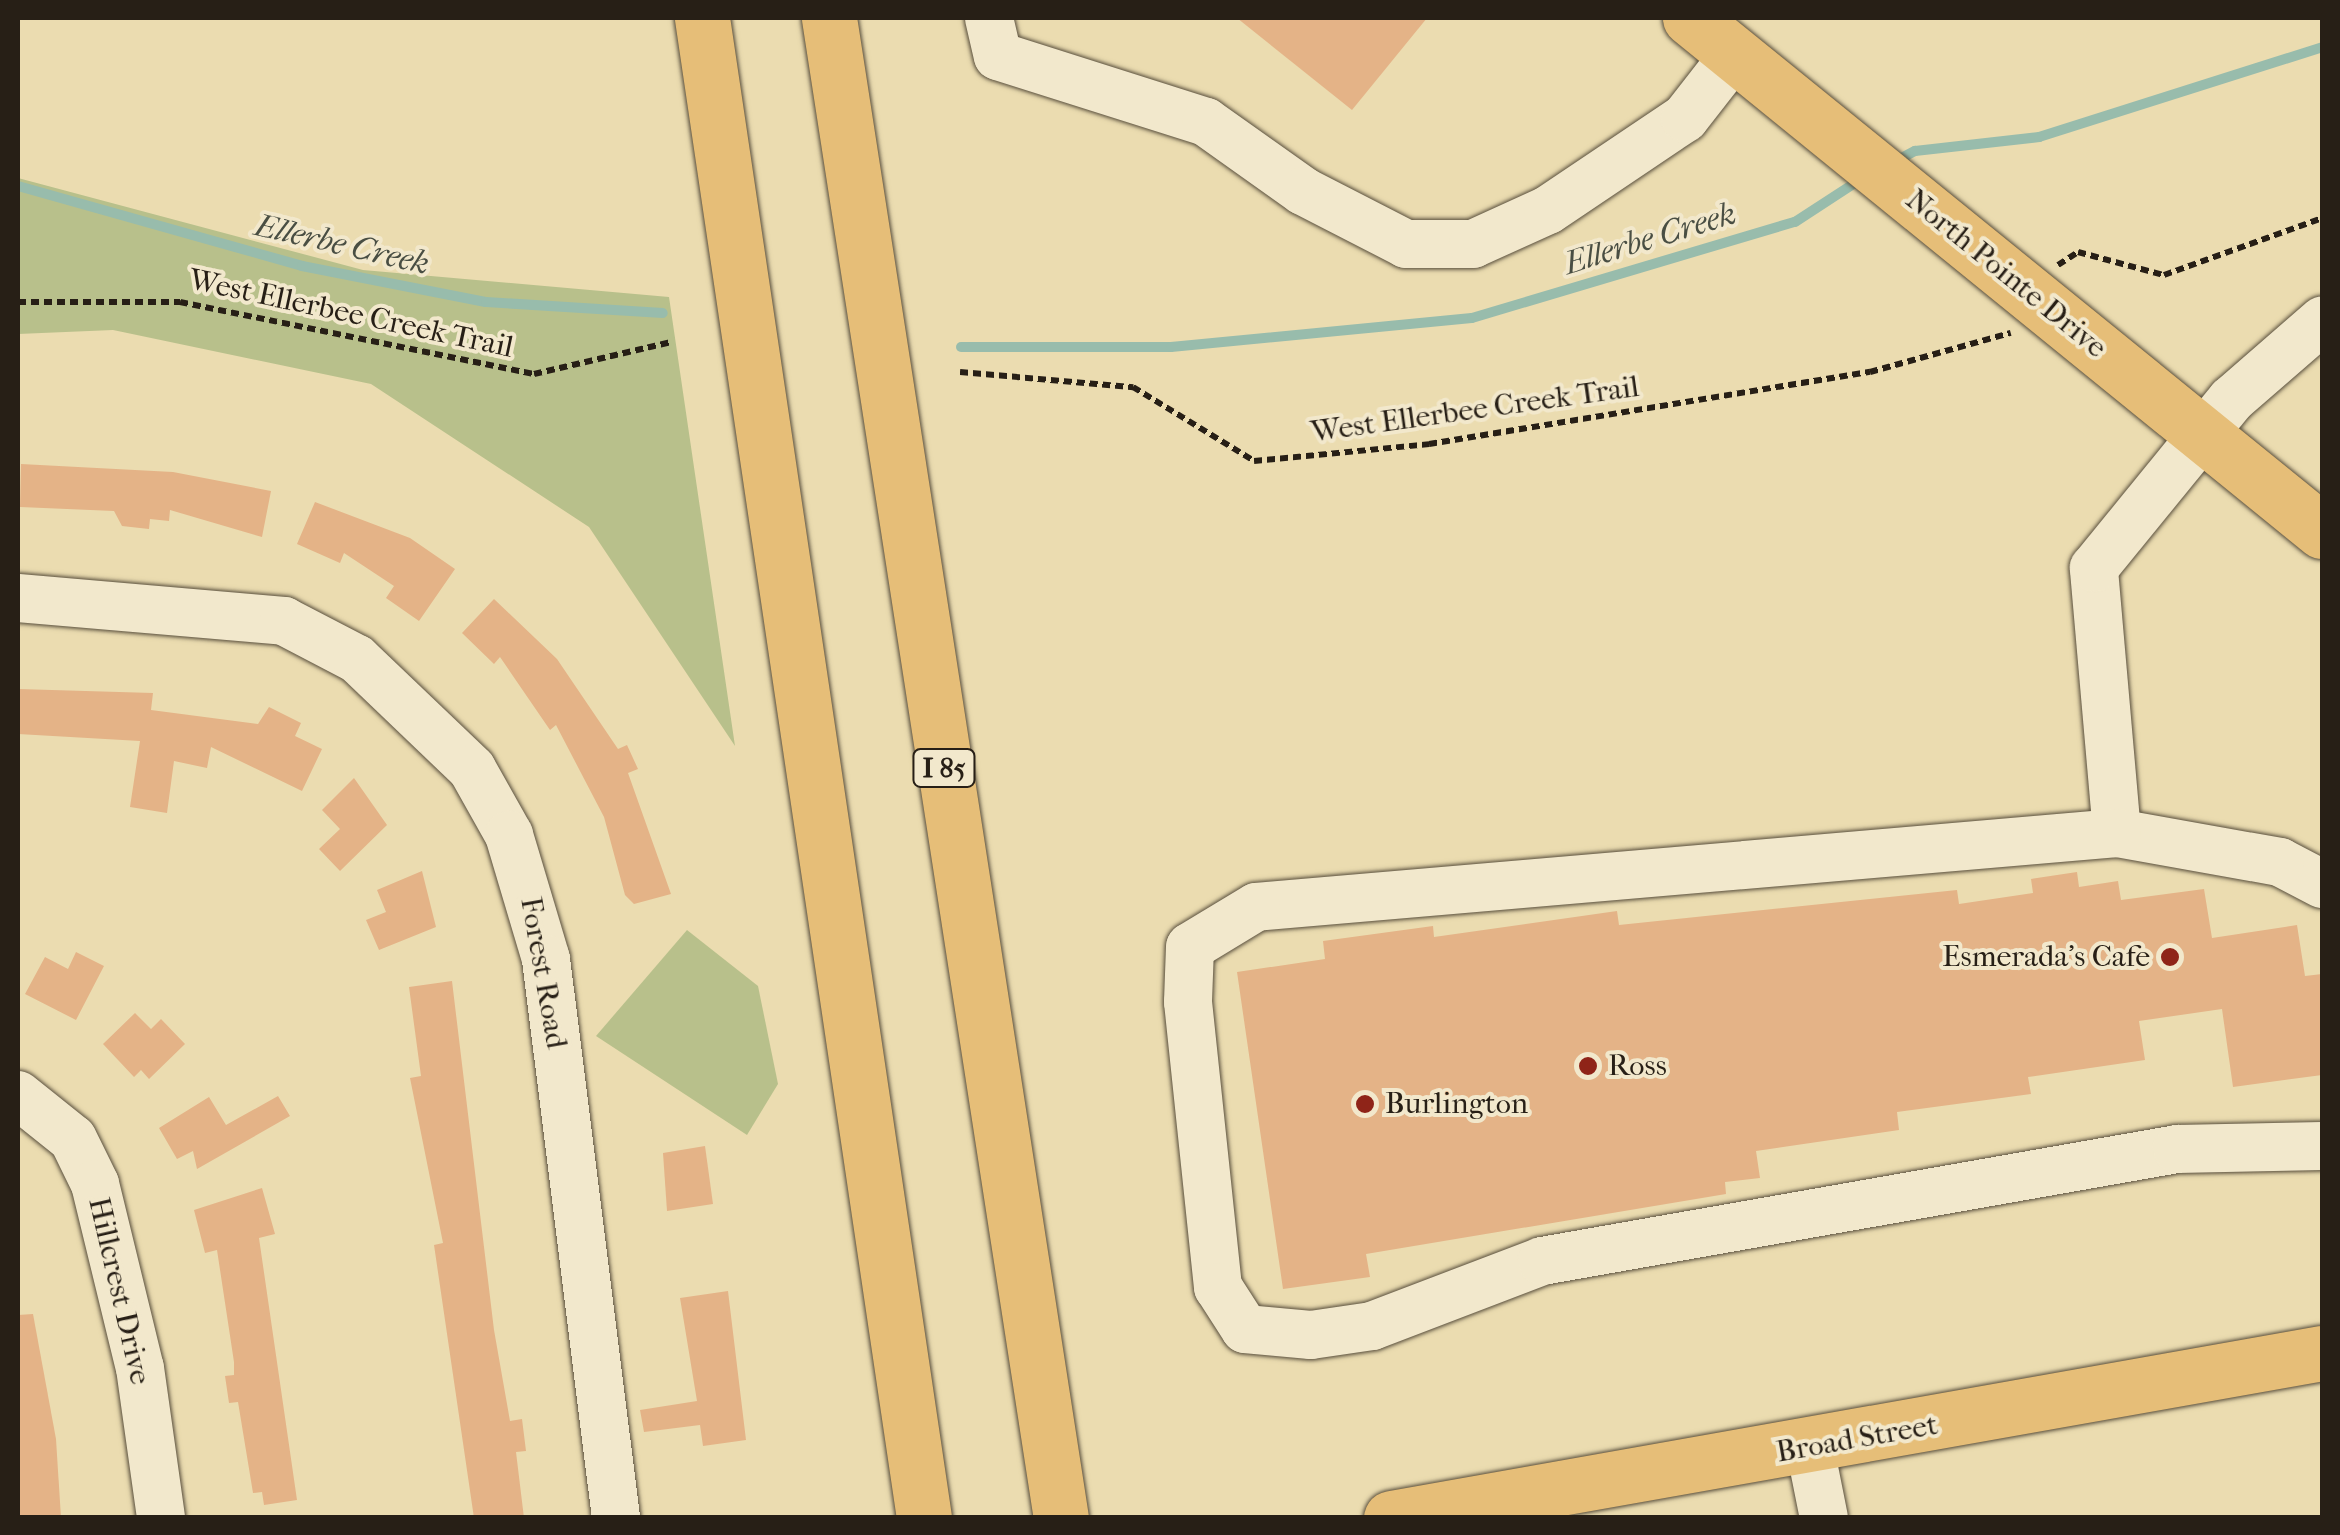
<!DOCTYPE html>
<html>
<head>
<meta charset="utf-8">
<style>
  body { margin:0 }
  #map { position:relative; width:2340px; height:1535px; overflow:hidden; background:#ebdcb0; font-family:"IM FELL French Canon",serif }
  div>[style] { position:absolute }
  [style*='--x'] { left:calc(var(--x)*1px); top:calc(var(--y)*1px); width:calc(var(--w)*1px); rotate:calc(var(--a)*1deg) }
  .green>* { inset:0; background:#b8c08b }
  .stream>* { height:10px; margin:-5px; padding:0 5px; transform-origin:5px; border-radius:5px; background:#98bcac }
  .building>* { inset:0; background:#e4b387 }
  .path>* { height:6px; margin-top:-3px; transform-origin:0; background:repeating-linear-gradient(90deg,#271f16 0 8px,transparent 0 13px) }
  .roads { filter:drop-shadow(0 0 2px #584e3c) drop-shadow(0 0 2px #584e3c) }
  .minor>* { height:48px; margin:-24px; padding:0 24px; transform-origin:24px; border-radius:24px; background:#f2e8cc }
  .major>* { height:55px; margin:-27.5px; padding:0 27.5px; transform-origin:27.5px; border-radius:27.5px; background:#e6be78 }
  .highway>* { height:55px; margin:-27.5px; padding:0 27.5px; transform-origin:27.5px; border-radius:27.5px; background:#e6be78 }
  .dots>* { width:28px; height:28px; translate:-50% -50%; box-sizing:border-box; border:5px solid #f2e8cc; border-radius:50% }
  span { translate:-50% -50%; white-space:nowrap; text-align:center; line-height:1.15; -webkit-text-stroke:8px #f2e8cc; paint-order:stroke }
  .shield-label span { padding:2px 8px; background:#f2e8cc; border:2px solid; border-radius:8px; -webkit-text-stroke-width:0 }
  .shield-label { font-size:28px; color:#271f16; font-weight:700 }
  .street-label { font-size:30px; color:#271f16 }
  .poi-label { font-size:30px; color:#271f16 }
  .right { translate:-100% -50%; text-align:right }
  .left { translate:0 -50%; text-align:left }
  .water-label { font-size:32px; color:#494e43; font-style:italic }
  .frame { position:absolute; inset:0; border:20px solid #271f16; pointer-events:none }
</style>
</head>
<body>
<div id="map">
  <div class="green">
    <div style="clip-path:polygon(18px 178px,363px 270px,669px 297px,735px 746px,589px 527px,371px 384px,113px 330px,18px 334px)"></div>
    <div style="clip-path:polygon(687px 930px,758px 986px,778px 1084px,747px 1135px,596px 1036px)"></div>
  </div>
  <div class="stream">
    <div style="--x:1894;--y:162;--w:24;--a:-28"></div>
    <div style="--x:1915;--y:151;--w:125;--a:-6.4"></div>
    <div style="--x:2039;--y:137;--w:297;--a:-17.6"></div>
    <div style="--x:18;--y:186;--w:295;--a:15.7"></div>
    <div style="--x:302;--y:266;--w:187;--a:11.1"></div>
    <div style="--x:486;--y:302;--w:177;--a:3.6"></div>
    <div style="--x:961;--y:347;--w:210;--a:0"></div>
    <div style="--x:1171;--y:347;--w:302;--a:-5.5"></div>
    <div style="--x:1472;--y:318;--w:337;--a:-16.6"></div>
    <div style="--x:1795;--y:222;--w:79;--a:-33.1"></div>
  </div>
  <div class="building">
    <div style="clip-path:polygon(1237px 18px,1427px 18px,1352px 110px)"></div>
    <div style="clip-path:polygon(21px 464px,173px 472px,271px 491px,262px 537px,170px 510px,169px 521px,150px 519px,149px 529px,122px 526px,114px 511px,20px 507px)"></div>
    <div style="clip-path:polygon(315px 502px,410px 538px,455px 569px,419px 621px,386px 598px,394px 586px,344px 553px,340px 563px,297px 544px)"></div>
    <div style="clip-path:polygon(494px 599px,557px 659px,618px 749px,627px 745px,638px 769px,628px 773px,671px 894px,634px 904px,625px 895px,604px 817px,556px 725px,550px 730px,500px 657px,494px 664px,462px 633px)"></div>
    <div style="clip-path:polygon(18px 689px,153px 693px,151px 710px,258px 724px,269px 707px,301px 723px,295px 736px,322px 749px,302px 791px,211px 747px,207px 768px,174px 761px,167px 813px,130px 807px,140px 741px,18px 734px)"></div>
    <div style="clip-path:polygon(354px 778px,387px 825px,340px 871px,319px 849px,340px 829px,322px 810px)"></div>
    <div style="clip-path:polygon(422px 871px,436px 927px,379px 950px,366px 920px,386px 912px,377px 890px)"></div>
    <div style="clip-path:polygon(2077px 872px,2079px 887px,2118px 881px,2121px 900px,2204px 889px,2212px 938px,2297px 925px,2305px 976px,2322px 974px,2322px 1075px,2233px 1087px,2222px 1009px,2139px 1021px,2145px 1060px,2028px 1077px,2031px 1094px,1897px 1112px,1899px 1130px,1756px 1151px,1760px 1178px,1725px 1182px,1726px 1194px,1366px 1254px,1370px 1277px,1283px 1289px,1237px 972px,1325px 959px,1323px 941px,1433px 926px,1434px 937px,1617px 911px,1619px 925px,1957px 890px,1959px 904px,2033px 893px,2031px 879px)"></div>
    <div style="clip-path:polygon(76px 952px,104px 966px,76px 1020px,25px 994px,45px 957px,68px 969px)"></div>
    <div style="clip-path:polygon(452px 981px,494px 1330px,510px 1421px,522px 1419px,526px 1451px,516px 1452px,524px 1518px,474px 1518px,434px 1245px,443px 1243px,410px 1078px,421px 1076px,409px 987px)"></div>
    <div style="clip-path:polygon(135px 1013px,151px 1029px,161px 1019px,185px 1044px,149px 1079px,141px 1070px,134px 1077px,103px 1044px)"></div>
    <div style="clip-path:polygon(278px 1096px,290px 1116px,197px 1169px,193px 1151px,177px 1159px,159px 1128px,209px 1097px,226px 1125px)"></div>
    <div style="clip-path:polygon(705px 1146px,713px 1204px,667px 1211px,663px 1153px)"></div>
    <div style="clip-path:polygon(262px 1188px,275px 1234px,259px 1238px,297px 1500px,264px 1505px,262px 1492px,253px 1493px,238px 1402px,229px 1403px,225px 1376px,234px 1375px,234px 1362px,217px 1250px,205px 1253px,194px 1210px)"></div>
    <div style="clip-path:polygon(728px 1291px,746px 1440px,703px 1446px,700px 1425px,644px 1432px,640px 1410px,697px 1401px,680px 1298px)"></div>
    <div style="clip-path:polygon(33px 1314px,56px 1439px,61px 1518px,18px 1518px,18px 1315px)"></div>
  </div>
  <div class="path">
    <div style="--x:2058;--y:265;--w:24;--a:-33"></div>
    <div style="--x:2078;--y:252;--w:89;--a:15"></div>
    <div style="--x:2164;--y:275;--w:168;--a:-19.8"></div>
    <div style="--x:18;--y:302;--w:162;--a:0"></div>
    <div style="--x:180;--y:302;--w:361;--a:11.5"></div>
    <div style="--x:534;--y:374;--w:141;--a:-13.1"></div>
    <div style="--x:960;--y:372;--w:174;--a:5"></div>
    <div style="--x:1133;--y:387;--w:142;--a:31.4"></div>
    <div style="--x:1254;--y:461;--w:176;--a:-5.5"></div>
    <div style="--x:1429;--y:444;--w:447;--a:-9.3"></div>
    <div style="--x:1870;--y:372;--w:146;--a:-15.5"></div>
  </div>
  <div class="roads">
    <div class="minor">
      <div style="--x:989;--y:18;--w:39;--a:77"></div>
      <div style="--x:998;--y:56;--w:218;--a:17.6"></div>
      <div style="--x:1206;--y:122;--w:119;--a:35.4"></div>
      <div style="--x:1303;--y:191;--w:116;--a:27.2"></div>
      <div style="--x:1406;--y:244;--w:67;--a:0"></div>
      <div style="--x:1473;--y:244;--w:82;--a:-24.4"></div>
      <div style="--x:1548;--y:210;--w:165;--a:-33.9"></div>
      <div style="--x:1685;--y:118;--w:81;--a:-52"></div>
      <div style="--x:18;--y:598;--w:267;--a:4.9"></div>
      <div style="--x:284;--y:621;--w:82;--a:27.5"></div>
      <div style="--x:357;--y:659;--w:159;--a:43.7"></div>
      <div style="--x:472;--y:769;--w:76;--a:60.7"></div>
      <div style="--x:509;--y:835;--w:129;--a:73.4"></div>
      <div style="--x:546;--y:959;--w:563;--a:82.86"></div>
      <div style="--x:2117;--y:833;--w:266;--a:-95"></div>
      <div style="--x:2094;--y:568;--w:217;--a:-50.8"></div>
      <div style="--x:2231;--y:400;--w:121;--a:-41"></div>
      <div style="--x:2322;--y:884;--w:47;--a:-152.4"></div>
      <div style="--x:2280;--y:862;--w:166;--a:-169.9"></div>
      <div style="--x:2117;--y:833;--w:864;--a:175.09"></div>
      <div style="--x:1256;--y:907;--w:77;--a:148.8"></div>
      <div style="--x:1190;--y:947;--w:55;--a:92.1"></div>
      <div style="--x:1188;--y:1002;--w:287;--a:84"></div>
      <div style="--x:1218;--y:1287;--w:50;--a:57.3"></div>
      <div style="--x:1245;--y:1329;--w:66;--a:5.2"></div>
      <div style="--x:1311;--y:1335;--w:62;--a:-8.4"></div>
      <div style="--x:1372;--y:1326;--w:182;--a:-20.9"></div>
      <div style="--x:1542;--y:1261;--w:645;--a:-10"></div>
      <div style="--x:2177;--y:1149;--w:145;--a:-1.2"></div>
      <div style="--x:18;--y:1095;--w:70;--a:38.7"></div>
      <div style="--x:73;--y:1139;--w:50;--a:63.9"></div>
      <div style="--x:95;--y:1184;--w:189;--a:76.3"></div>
      <div style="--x:140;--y:1368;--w:151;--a:82"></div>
      <div style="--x:1810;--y:1448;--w:71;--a:78.7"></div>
    </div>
    <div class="major">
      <div style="--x:1690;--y:18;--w:814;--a:39.07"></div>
      <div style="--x:1391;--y:1518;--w:946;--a:-10.05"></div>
    </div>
    <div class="highway">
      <div style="--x:702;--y:18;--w:1516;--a:81.58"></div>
      <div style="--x:829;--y:18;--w:1518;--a:81.21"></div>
    </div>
  </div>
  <div class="dots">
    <div style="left:2170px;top:957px;background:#8f2418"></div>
    <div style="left:1588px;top:1066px;background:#8f2418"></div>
    <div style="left:1365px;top:1104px;background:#8f2418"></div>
  </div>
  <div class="shield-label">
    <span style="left:944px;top:768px">I 85</span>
  </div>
  <div class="street-label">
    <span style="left:2006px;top:274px;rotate:39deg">North Pointe Drive</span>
    <span style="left:351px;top:314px;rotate:12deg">West Ellerbee Creek Trail</span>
    <span style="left:1475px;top:410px;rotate:-8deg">West Ellerbee Creek Trail</span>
    <span style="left:543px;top:973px;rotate:80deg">Forest Road</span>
    <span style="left:119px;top:1291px;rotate:77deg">Hillcrest Drive</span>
    <span style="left:1857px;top:1439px;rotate:-10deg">Broad Street</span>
  </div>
  <div class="poi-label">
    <span class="right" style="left:2150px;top:957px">Esmerada's Cafe</span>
    <span class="left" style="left:1608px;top:1066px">Ross</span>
    <span class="left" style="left:1385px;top:1104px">Burlington</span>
  </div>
  <div class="water-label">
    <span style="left:1650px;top:239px;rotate:-17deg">Ellerbe Creek</span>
    <span style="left:342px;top:245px;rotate:13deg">Ellerbe Creek</span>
  </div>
  <div class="frame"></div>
</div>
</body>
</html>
